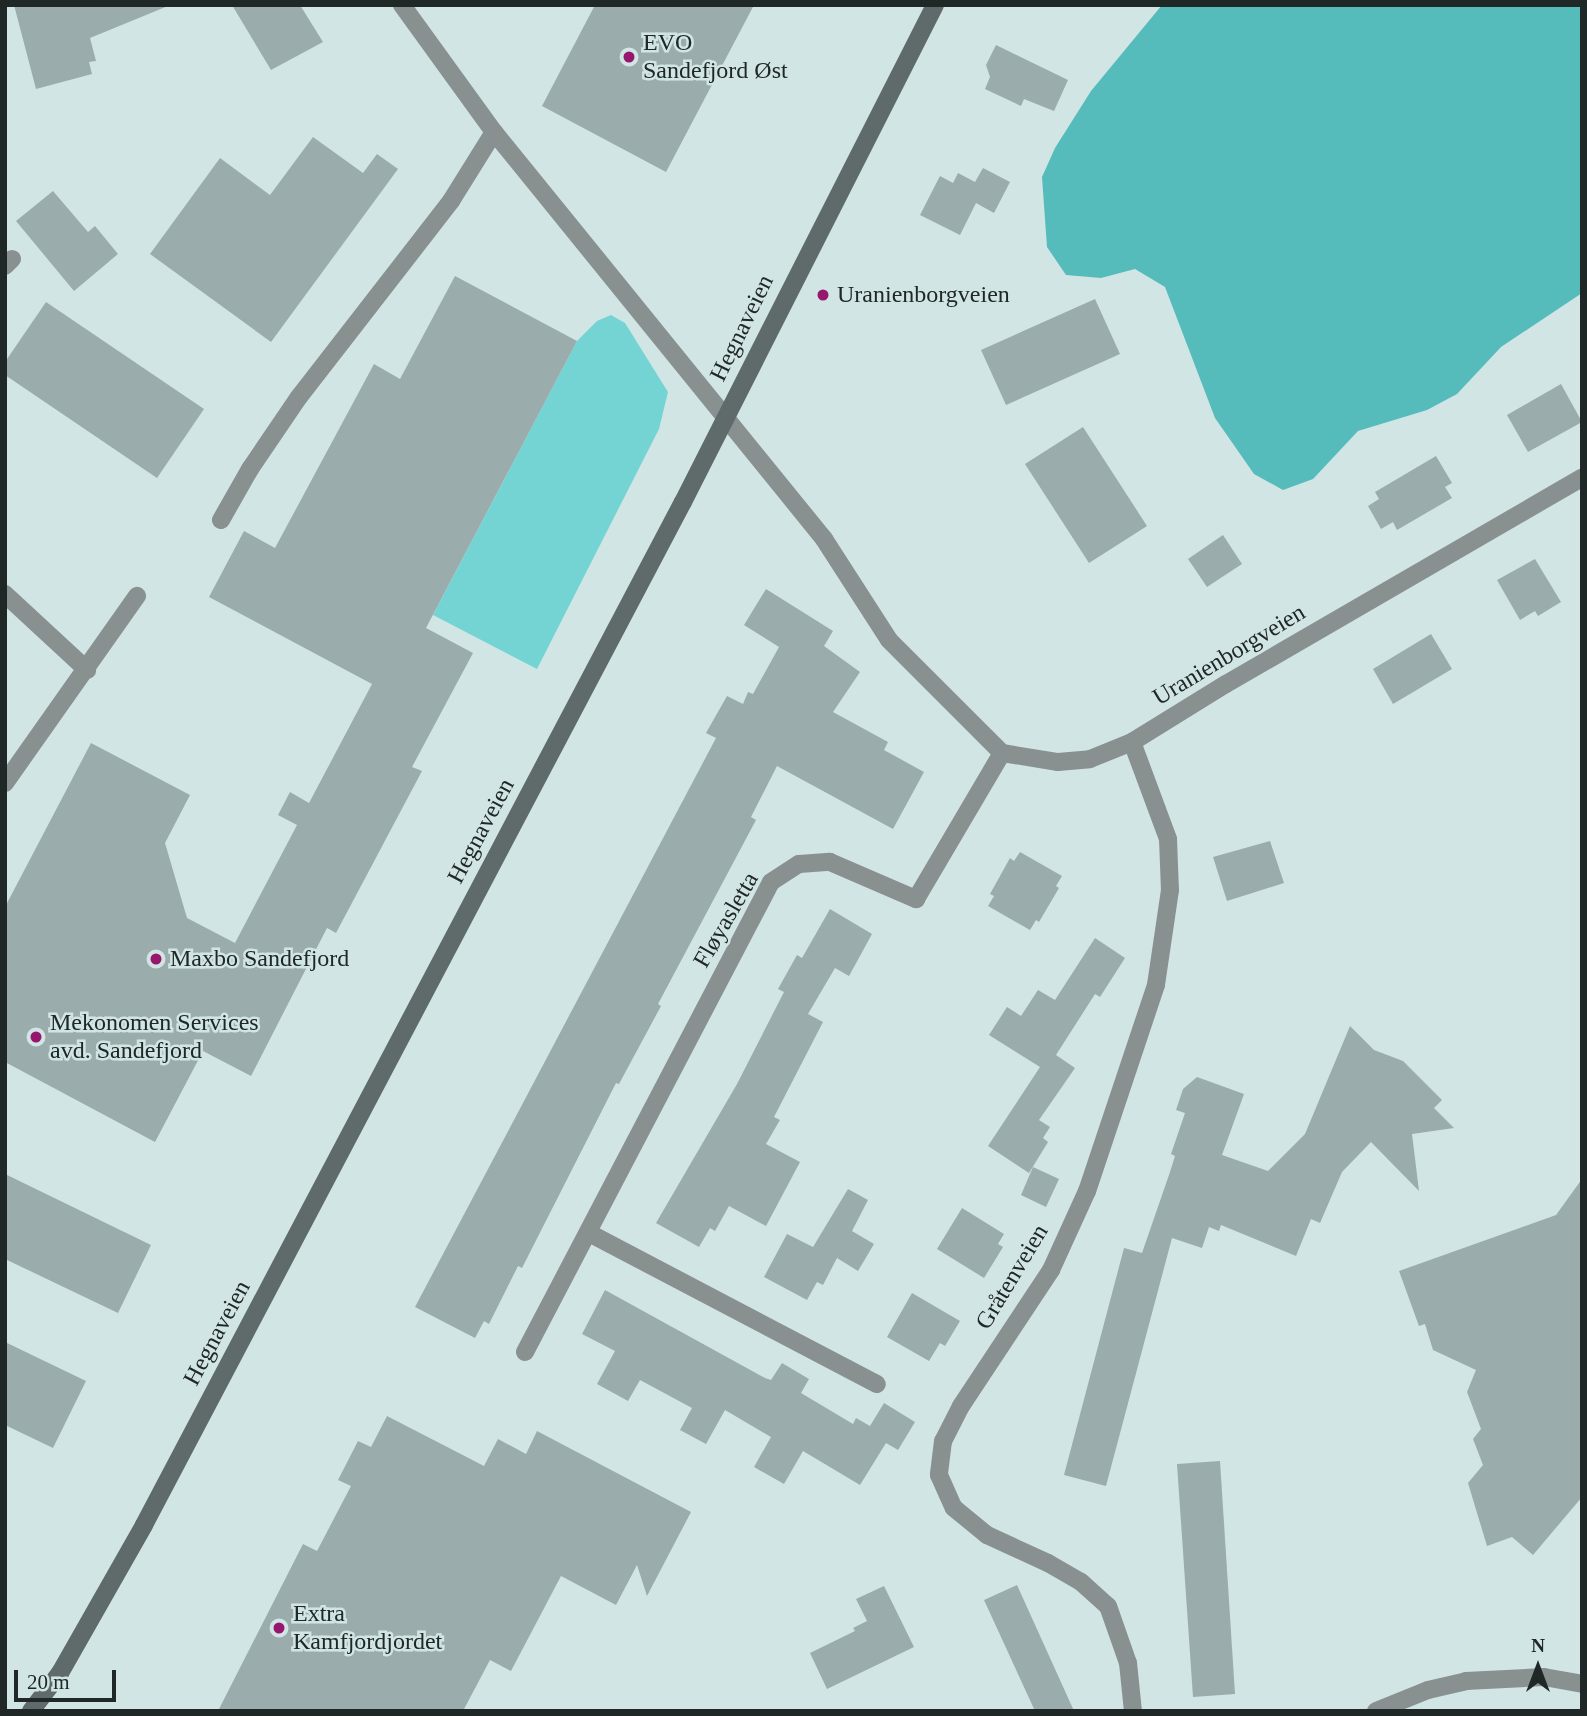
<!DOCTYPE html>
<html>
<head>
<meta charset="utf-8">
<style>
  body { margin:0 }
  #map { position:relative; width:1587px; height:1716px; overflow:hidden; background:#d2e5e5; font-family:Georgia,serif }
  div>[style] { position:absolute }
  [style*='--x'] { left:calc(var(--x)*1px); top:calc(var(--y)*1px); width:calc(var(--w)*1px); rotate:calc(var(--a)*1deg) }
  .green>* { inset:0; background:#74d4d4 }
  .forest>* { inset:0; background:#5bb }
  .building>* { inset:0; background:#9aacac }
  .minor>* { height:18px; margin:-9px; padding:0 9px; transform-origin:9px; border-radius:9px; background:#899090 }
  .tertiary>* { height:18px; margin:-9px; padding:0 9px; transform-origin:9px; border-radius:9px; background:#899090 }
  .secondary>* { height:18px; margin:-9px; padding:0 9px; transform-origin:9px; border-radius:9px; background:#5f6a6a }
  .dots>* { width:19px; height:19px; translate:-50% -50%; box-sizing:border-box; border:4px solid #d2e5e5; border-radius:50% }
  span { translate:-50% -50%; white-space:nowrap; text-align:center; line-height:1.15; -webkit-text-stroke:5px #d2e5e5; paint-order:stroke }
  .poi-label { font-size:24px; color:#202727 }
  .left { translate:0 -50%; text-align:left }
  .street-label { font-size:24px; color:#202727 }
  .frame { position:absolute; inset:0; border:7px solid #202727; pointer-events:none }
  .north { position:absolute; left:1503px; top:1632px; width:70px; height:70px; -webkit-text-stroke:5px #d2e5e5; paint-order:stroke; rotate:0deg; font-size:19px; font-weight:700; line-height:28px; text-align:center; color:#202727 }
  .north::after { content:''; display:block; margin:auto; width:24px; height:32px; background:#202727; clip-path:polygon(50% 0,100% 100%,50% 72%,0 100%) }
  .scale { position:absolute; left:14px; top:1670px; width:102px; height:32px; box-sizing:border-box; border:4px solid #202727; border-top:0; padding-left:9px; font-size:21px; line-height:24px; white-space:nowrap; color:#202727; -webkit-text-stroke:5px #d2e5e5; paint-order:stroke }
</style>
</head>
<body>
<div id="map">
  <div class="green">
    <div style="clip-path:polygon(611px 315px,625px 323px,668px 392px,659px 429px,537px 669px,433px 615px,577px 341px,597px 321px)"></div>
  </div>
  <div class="forest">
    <div style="clip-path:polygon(1162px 5px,1582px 5px,1582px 293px,1501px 347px,1457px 394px,1427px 410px,1358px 431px,1313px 479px,1283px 490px,1254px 474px,1215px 418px,1165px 287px,1135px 269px,1101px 278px,1066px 275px,1047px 247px,1042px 177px,1055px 148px,1091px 91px)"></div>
  </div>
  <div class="building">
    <div style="clip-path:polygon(14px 5px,168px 5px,168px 6px,90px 38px,96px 61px,89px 62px,92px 74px,36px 89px)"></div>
    <div style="clip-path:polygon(232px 5px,300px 5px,323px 42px,271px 70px)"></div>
    <div style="clip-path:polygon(595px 5px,754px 5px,666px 172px,542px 106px)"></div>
    <div style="clip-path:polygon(996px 45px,1068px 80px,1054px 111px,1024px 99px,1021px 106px,985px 89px,990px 77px,986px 65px)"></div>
    <div style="clip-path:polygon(313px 137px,363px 173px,377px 154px,398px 169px,271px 342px,150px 254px,220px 158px,270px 195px)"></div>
    <div style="clip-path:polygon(983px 168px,1010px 182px,994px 213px,976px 203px,960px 235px,920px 215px,940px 176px,953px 183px,958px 173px,975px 182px)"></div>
    <div style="clip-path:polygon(53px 191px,88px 232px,95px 226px,118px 254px,74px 291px,16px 221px)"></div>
    <div style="clip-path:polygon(455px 276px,577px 341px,426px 628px,473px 653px,412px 767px,422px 771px,336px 933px,327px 928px,251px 1076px,203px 1051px,155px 1142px,5px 1062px,5px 907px,91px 743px,190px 795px,165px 843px,187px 918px,235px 943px,297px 825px,278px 815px,290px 792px,309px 803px,372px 684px,209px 597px,244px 531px,275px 548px,374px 364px,400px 379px)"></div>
    <div style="clip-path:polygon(1095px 299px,1120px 354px,1006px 405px,981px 350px)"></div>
    <div style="clip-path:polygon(46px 302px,204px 409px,157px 478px,5px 375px,5px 362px)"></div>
    <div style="clip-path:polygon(1561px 384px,1582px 422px,1528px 452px,1507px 415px)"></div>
    <div style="clip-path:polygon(1083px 427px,1147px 526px,1089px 563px,1025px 464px)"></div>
    <div style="clip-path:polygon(1436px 456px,1452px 483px,1445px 487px,1452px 498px,1397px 530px,1393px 522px,1381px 529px,1368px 506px,1379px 499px,1375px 492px)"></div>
    <div style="clip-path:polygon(1223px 535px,1242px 564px,1207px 587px,1188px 559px)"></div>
    <div style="clip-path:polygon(1535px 559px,1561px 602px,1538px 616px,1535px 611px,1520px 620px,1497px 580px)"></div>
    <div style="clip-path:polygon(766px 589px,833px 631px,824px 646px,860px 672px,833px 712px,888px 742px,884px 750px,924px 772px,893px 829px,777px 766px,751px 817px,756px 820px,658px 1004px,661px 1006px,619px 1084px,616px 1083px,522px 1268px,518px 1266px,489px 1324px,484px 1321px,475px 1338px,415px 1307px,716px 738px,706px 733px,727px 696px,743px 704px,748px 692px,753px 694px,779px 647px,744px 625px)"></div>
    <div style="clip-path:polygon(1431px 634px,1452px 669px,1393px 704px,1373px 669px)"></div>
    <div style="clip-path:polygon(1270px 841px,1284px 883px,1227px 901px,1213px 857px)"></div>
    <div style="clip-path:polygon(1020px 852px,1062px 876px,1056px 886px,1059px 888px,1039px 922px,1036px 920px,1030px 930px,988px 906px,994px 896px,990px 894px,1010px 858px,1014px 861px)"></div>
    <div style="clip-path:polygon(830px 909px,872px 934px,849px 976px,835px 968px,808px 1014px,823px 1022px,774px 1117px,780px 1120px,766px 1144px,800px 1162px,766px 1226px,729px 1206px,715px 1231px,710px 1228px,699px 1247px,656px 1223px,737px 1084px,784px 992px,778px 989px,797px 955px,802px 958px)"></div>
    <div style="clip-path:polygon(1095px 938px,1125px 958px,1100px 997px,1095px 994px,1056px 1055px,1075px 1068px,1039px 1120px,1050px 1127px,1043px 1138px,1048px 1142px,1029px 1173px,988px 1146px,1040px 1067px,989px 1035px,1007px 1007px,1021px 1016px,1038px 990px,1055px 1000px)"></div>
    <div style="clip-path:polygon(1350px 1026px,1374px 1050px,1403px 1061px,1442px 1100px,1434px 1108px,1454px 1128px,1412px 1134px,1419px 1191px,1371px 1142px,1342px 1172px,1320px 1223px,1311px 1219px,1296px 1256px,1221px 1225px,1219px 1231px,1209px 1227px,1202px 1248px,1172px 1238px,1106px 1486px,1064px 1475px,1124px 1248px,1142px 1253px,1170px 1172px,1175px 1156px,1171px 1154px,1185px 1113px,1176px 1110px,1183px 1089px,1197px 1077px,1244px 1094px,1222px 1155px,1268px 1171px,1305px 1134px)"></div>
    <div style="clip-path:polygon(1033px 1167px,1059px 1179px,1046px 1207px,1021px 1195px)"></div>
    <div style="clip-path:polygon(5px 1174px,151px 1245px,118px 1313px,5px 1259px)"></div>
    <div style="clip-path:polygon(1582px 1179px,1582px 1497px,1533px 1555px,1512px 1537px,1487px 1546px,1468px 1483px,1483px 1465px,1473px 1439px,1481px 1429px,1467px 1392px,1476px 1370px,1433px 1350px,1425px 1324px,1419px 1326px,1399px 1271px,1556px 1215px)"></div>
    <div style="clip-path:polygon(848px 1189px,868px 1200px,852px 1231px,874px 1244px,858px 1271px,837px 1258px,823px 1285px,817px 1282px,807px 1300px,764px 1277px,787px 1234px,813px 1247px)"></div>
    <div style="clip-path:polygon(962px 1208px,1004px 1234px,998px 1244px,1003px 1247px,984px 1278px,937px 1249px)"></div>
    <div style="clip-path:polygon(605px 1290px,765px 1378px,771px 1380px,782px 1363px,809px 1379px,801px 1393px,853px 1424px,856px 1418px,870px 1426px,884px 1403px,915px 1422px,898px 1450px,886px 1443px,860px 1485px,803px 1451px,784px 1484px,754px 1467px,771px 1437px,725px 1410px,706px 1444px,680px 1430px,692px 1408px,640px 1380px,628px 1401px,597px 1384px,615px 1351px,582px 1334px)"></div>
    <div style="clip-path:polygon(912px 1293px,960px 1321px,945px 1346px,940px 1343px,929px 1361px,887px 1337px)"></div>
    <div style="clip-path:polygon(5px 1342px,86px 1381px,53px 1448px,5px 1425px)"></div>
    <div style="clip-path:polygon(387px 1416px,484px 1466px,498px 1439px,526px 1454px,537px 1431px,691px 1512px,647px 1596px,637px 1565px,616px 1605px,561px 1576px,511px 1671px,490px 1660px,463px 1711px,218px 1711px,303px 1544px,317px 1551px,351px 1486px,338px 1480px,358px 1441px,371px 1447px)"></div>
    <div style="clip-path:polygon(1220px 1461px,1235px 1694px,1193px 1697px,1177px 1464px)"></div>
    <div style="clip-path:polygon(1017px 1585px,1074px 1711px,1035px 1711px,984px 1600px)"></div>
    <div style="clip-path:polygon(884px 1586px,914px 1647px,827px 1689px,810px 1653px,855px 1631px,853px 1628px,867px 1621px,856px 1599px)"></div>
  </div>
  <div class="minor">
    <div style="--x:402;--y:5;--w:157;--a:54.1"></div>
    <div style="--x:494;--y:132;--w:524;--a:50.96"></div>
    <div style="--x:824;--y:539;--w:120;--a:57.2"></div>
    <div style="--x:889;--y:640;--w:160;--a:45"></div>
    <div style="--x:1002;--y:753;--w:57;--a:9.1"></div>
    <div style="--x:1058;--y:762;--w:32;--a:-5"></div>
    <div style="--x:1090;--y:759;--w:45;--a:-22"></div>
    <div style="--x:1132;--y:742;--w:110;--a:-31.7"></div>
    <div style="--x:1226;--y:684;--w:411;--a:-30.1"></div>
    <div style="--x:5;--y:266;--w:10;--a:-45"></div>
    <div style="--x:221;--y:520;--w:59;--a:-60.4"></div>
    <div style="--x:250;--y:469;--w:87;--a:-55.8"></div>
    <div style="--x:299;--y:397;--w:248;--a:-52.2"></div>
    <div style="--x:451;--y:201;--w:81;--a:-58.1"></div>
    <div style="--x:5;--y:594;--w:112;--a:42.8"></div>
    <div style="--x:1132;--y:742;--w:103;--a:69.6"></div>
    <div style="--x:1168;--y:839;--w:51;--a:87.8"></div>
    <div style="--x:1170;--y:890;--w:96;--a:98.4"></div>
    <div style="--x:1156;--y:985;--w:217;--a:108.5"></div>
    <div style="--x:1087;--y:1191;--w:87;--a:114.5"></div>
    <div style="--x:1051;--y:1270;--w:163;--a:123.5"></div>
    <div style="--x:961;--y:1406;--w:39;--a:117"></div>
    <div style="--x:943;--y:1441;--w:34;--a:97"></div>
    <div style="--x:939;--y:1475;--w:36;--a:66"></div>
    <div style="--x:954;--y:1508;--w:43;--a:39.3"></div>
    <div style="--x:987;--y:1535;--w:67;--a:24.7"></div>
    <div style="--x:1048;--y:1563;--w:38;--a:30"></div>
    <div style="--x:1081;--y:1582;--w:36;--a:42"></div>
    <div style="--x:1108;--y:1606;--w:60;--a:70.7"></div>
    <div style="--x:1128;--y:1663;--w:48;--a:84.1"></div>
    <div style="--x:5;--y:783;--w:229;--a:-54.8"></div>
    <div style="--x:589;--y:1233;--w:325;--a:27.7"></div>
    <div style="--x:525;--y:1352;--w:530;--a:-62.37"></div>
    <div style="--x:771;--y:882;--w:33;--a:-33"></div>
    <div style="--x:799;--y:864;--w:31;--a:-4"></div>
    <div style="--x:830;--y:862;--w:94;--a:23.3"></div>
    <div style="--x:916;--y:899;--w:169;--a:-59.5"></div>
  </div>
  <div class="tertiary">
    <div style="--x:1376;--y:1711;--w:56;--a:-22"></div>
    <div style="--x:1428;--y:1690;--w:39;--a:-13"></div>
    <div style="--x:1466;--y:1681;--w:78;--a:-2.9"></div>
    <div style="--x:1544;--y:1677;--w:39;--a:10"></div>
  </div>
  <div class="secondary">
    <div style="--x:31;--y:1711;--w:48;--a:-52.7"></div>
    <div style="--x:60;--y:1673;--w:170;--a:-60.4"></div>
    <div style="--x:144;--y:1525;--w:1156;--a:-62.22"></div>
    <div style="--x:683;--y:502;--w:557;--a:-63.11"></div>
  </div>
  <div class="dots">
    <div style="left:629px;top:57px;background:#98176e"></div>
    <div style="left:823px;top:295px;background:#98176e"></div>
    <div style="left:156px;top:959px;background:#98176e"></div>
    <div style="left:36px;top:1037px;background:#98176e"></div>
    <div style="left:279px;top:1628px;background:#98176e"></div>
  </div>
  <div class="poi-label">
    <span class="left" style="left:643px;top:57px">EVO<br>Sandefjord Øst</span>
    <span class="left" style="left:837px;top:295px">Uranienborgveien</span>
    <span class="left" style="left:170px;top:959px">Maxbo Sandefjord</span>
    <span class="left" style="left:50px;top:1037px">Mekonomen Services<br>avd. Sandefjord</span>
    <span class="left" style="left:293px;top:1628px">Extra<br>Kamfjordjordet</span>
  </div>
  <div class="street-label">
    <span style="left:742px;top:328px;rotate:-64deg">Hegnaveien</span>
    <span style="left:1229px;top:655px;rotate:-31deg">Uranienborgveien</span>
    <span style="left:481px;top:831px;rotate:-62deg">Hegnaveien</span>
    <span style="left:726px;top:920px;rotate:-60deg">Fløyasletta</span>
    <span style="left:1012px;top:1277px;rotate:-59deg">Gråtenveien</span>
    <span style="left:217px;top:1333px;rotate:-62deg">Hegnaveien</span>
  </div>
  <div class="frame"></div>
  <div class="north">N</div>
  <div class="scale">20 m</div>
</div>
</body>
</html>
